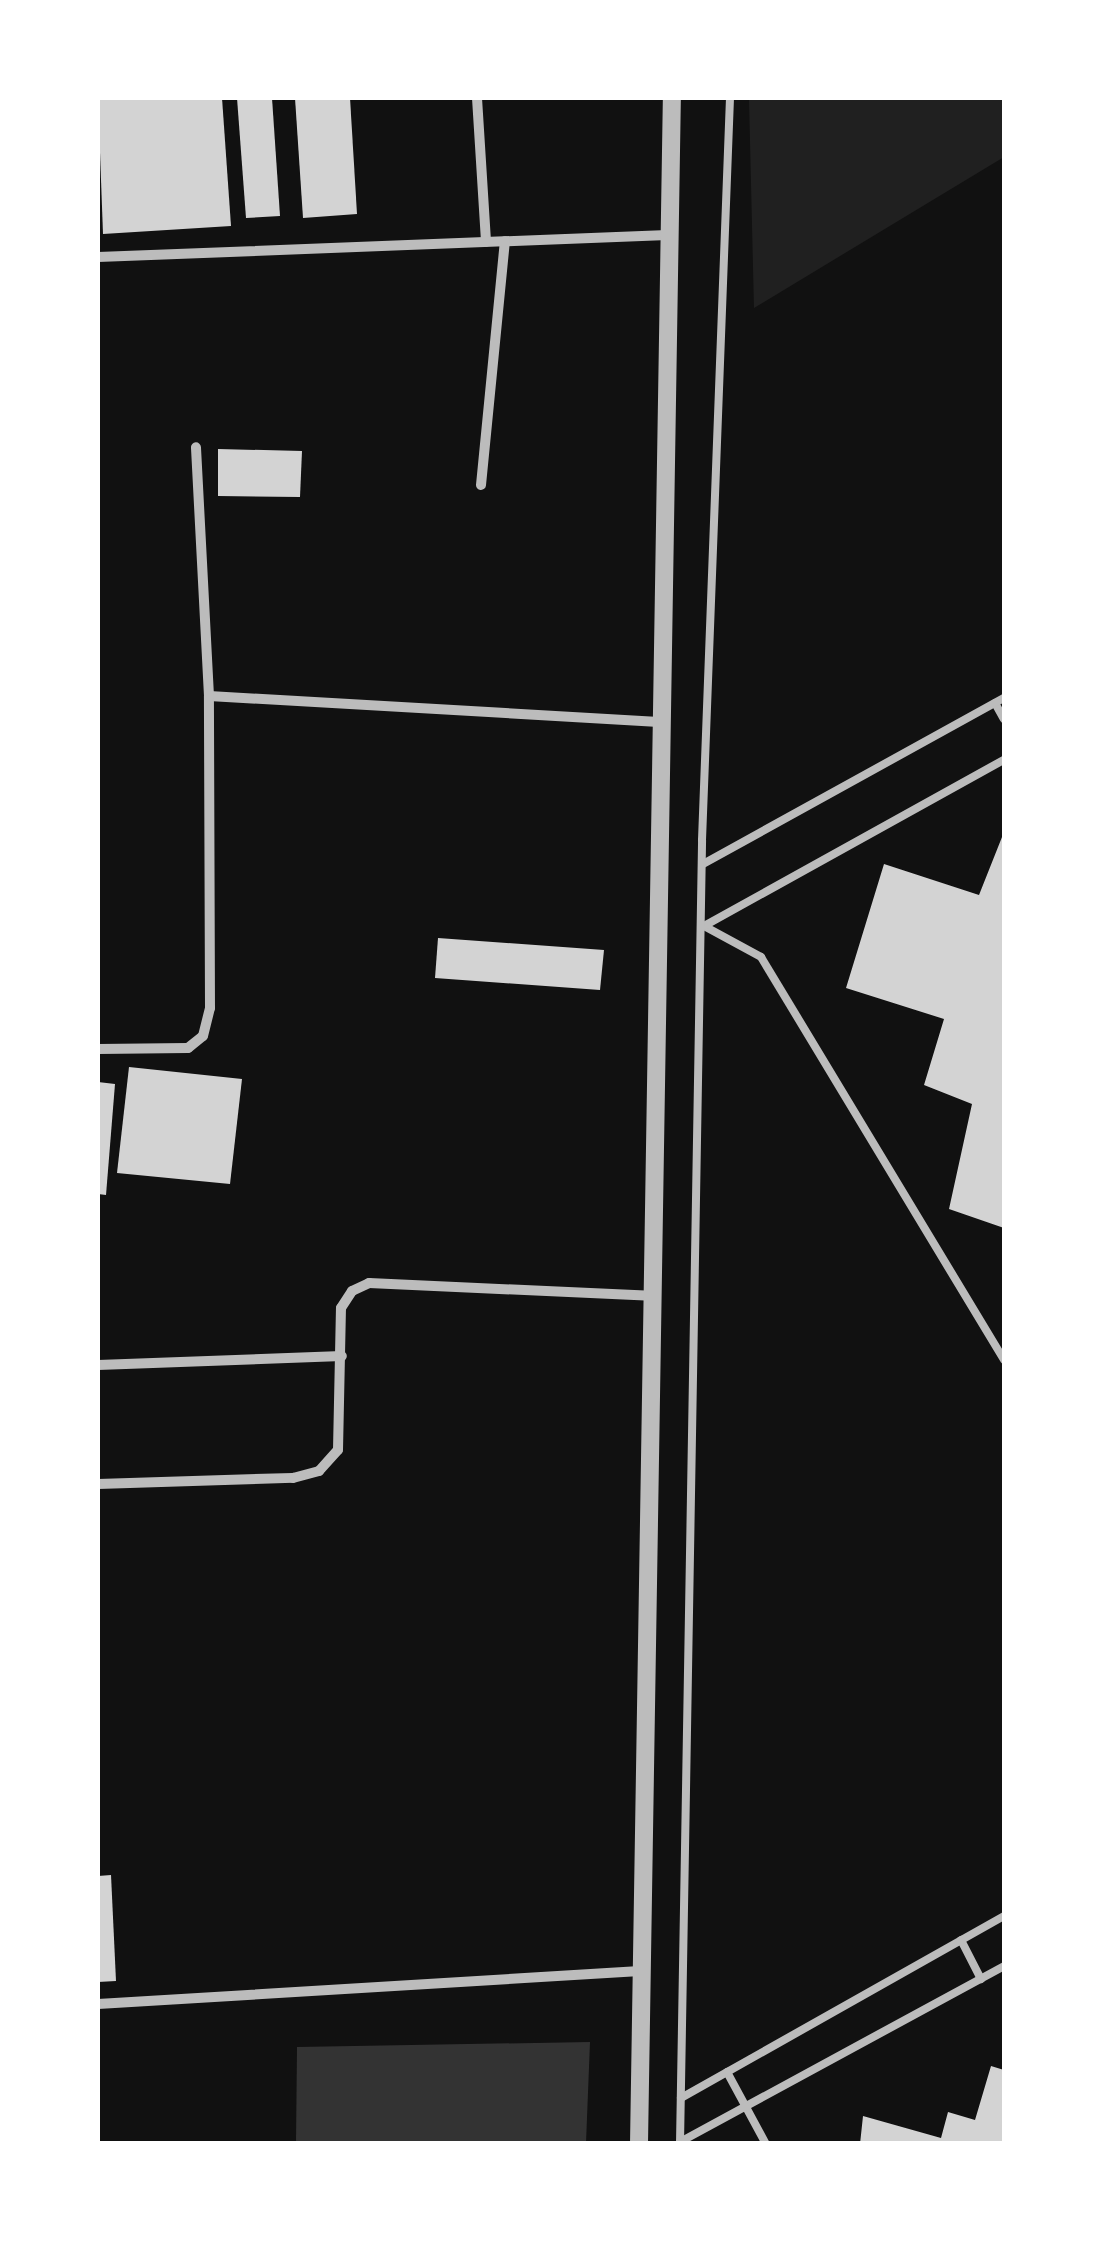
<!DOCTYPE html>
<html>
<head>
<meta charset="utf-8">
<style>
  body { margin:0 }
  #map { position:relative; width:1102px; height:2241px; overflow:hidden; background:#111; font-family:Rubik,sans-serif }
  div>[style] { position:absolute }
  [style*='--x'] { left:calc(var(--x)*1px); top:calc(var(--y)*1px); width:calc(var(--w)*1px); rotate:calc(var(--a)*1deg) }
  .green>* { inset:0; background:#202020 }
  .water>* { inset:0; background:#333 }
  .building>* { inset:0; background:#d3d3d3 }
  .service>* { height:8px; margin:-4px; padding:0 4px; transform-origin:4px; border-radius:4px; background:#bcbcbc }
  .minor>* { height:10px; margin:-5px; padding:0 5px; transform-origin:5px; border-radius:5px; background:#bcbcbc }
  .tertiary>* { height:18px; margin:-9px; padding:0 9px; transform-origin:9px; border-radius:9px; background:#bcbcbc }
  span { translate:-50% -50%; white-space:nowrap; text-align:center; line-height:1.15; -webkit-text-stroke:10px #fff; paint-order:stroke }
  .frame { position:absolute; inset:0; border:100px solid #fff; pointer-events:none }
</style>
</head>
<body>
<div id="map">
  <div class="green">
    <div style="clip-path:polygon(749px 98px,1004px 98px,1004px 157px,754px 308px)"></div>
  </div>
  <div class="water">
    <div style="clip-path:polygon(590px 2042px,586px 2143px,296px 2143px,297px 2047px)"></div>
  </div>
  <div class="building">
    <div style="clip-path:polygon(98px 98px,222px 98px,231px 226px,103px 234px)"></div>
    <div style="clip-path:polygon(237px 98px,272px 98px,280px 216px,246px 218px)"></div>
    <div style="clip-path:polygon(295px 98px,350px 98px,357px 214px,303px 218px)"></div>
    <div style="clip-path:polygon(218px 449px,302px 451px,300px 497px,218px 496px)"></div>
    <div style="clip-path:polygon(1004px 832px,1004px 1228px,949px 1209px,972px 1104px,924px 1085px,944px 1019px,846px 988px,884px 864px,979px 895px)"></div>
    <div style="clip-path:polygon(438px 938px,604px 950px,600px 990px,435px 978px)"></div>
    <div style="clip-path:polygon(129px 1067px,242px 1079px,230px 1184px,117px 1173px)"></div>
    <div style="clip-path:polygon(98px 1082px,115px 1084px,106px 1195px,98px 1194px)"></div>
    <div style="clip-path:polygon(111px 1875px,116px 1981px,98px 1982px,98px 1876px)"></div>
    <div style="clip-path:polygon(991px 2066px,1004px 2070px,1004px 2144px,860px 2144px,863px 2116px,941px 2138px,948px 2112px,975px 2120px)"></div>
  </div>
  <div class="service">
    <div style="--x:995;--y:703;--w:18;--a:61"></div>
    <div style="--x:703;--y:864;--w:344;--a:-28.9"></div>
    <div style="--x:704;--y:926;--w:65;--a:28.5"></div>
    <div style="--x:761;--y:957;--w:471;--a:58.9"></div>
    <div style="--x:704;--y:926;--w:343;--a:-29"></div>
    <div style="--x:961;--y:1940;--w:44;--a:62.9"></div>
    <div style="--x:727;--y:2072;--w:82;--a:61.6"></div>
    <div style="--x:681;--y:2098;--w:371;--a:-29.4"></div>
    <div style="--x:680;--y:2142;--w:369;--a:-28.5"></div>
    <div style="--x:680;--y:2144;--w:1304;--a:-89.03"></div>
    <div style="--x:702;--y:840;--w:743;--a:-87.84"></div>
  </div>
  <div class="minor">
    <div style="--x:477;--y:98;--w:144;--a:86.4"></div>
    <div style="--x:98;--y:257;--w:570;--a:-2.21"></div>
    <div style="--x:481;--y:485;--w:245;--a:-84.4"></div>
    <div style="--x:209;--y:696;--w:455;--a:3.3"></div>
    <div style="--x:98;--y:1049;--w:90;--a:-0.6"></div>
    <div style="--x:188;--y:1048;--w:19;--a:-39"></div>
    <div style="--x:203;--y:1036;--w:29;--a:-76"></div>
    <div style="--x:210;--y:1008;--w:312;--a:-90.2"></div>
    <div style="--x:209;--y:696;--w:249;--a:-93"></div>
    <div style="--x:98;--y:1365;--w:244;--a:-2.1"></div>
    <div style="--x:98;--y:1484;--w:195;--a:-1.8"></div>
    <div style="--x:293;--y:1478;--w:27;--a:-15"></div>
    <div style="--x:319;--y:1471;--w:28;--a:-48"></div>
    <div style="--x:338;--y:1450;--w:142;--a:-88.8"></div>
    <div style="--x:341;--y:1308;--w:20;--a:-57"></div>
    <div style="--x:352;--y:1291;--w:19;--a:-25"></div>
    <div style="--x:369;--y:1283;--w:282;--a:2.6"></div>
    <div style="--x:98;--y:2004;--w:543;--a:-3.48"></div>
  </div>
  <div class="tertiary">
    <div style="--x:639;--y:2144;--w:2046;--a:-89.08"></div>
  </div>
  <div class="frame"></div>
</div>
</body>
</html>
